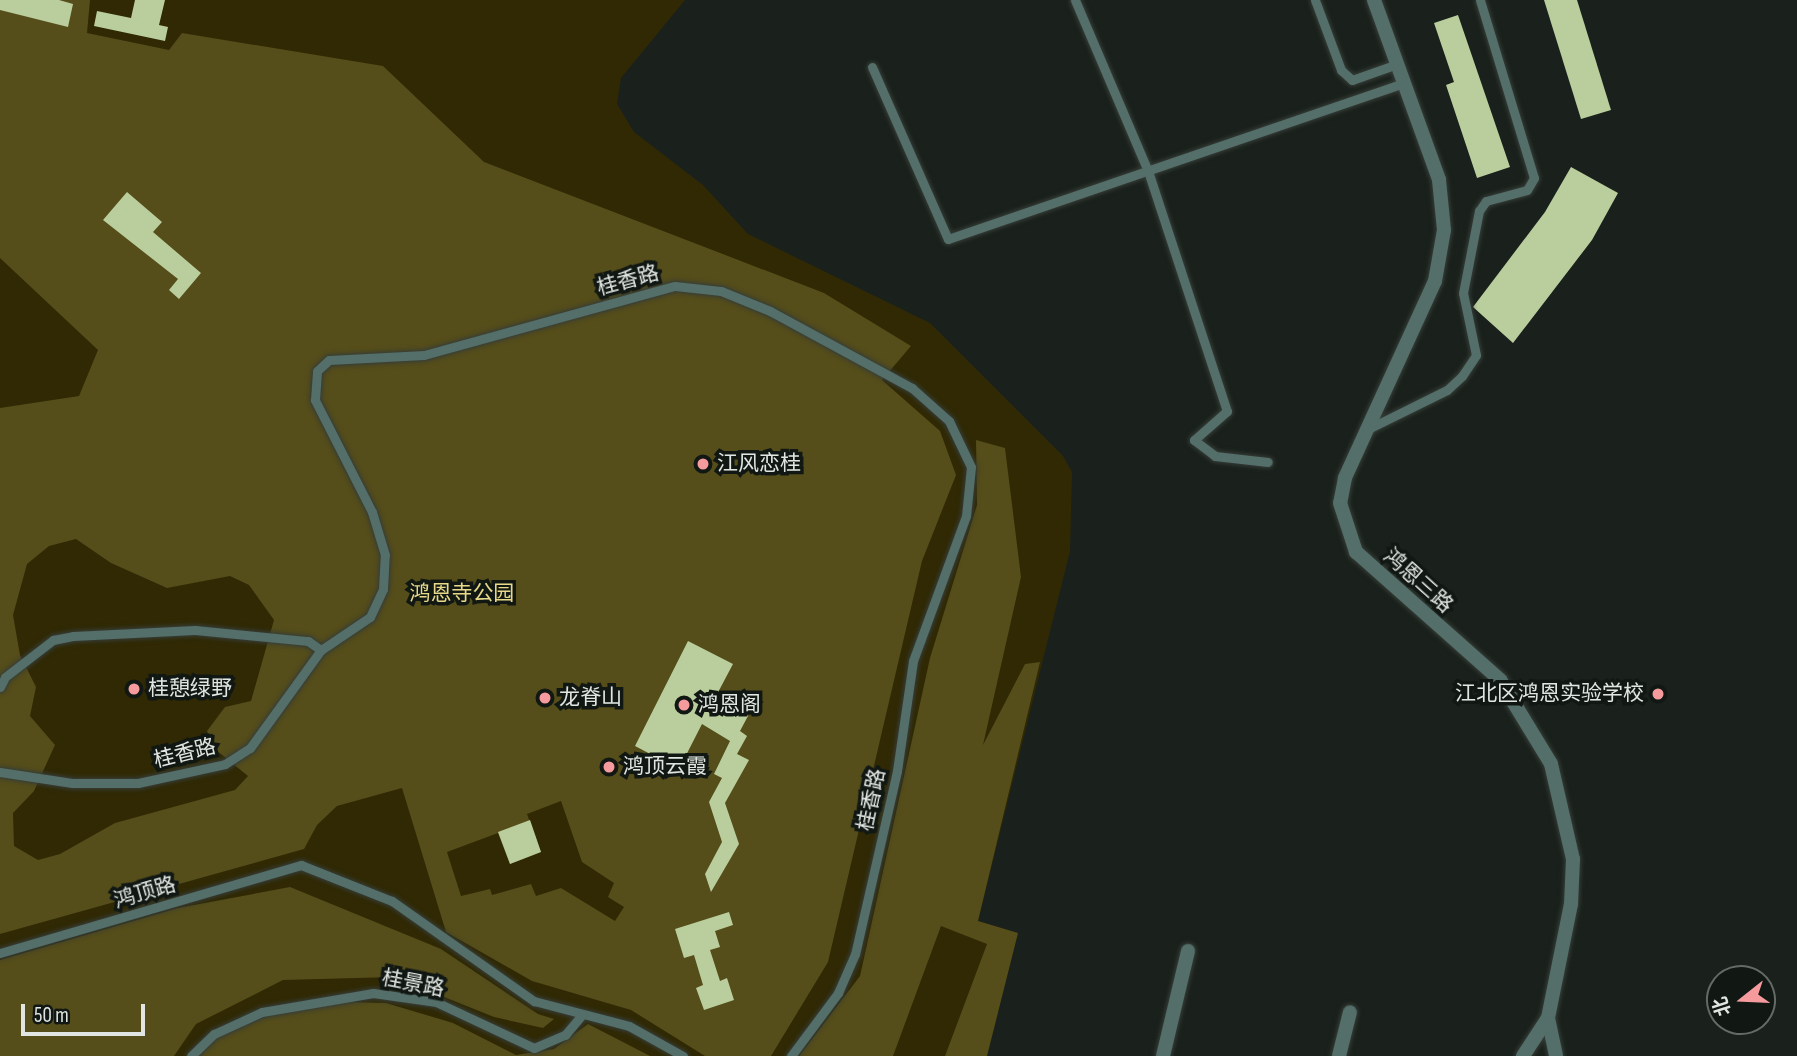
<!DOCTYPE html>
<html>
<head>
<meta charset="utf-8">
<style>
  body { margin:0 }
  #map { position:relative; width:1797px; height:1056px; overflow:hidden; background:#1a211c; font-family:"Sofia Sans Condensed","Noto Sans SC",sans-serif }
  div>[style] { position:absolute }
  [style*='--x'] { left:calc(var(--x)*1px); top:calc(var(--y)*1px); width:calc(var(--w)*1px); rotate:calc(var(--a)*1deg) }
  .green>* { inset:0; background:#302904 }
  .forest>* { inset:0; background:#554d1a }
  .building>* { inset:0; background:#bace9d }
  .roads { filter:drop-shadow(0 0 2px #363d38) drop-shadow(0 0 2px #363d38) }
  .service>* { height:9px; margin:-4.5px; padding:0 4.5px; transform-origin:4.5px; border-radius:4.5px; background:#546e69 }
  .minor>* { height:14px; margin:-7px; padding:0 7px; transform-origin:7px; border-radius:7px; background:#546e69 }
  .tertiary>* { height:14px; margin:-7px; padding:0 7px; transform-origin:7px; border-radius:7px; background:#546e69 }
  .dots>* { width:19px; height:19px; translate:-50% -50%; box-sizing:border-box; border:4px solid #111813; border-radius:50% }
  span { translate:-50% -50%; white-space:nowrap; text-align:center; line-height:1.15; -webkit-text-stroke:7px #111813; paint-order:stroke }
  .street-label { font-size:21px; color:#e1e6e2 }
  .poi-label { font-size:21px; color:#e1e6e2 }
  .left { translate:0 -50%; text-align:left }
  .right { translate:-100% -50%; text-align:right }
  .park-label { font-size:21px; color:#e7d88a }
  .north { position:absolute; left:1706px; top:965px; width:70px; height:70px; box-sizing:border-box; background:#111813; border:2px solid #646a66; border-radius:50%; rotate:252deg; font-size:19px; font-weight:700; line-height:28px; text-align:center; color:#e1e6e2 }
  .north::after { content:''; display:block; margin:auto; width:24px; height:32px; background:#f59b9e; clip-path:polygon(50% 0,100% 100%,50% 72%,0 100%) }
  .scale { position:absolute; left:21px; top:1004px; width:124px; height:32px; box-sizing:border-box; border:4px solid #e1e6e2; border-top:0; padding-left:9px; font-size:21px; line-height:24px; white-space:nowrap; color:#e1e6e2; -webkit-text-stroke:5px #111813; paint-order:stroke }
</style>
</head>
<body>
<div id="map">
  <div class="green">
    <div style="clip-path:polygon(0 0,685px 0,621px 78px,617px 104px,634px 132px,703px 185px,748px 234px,930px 323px,1063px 456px,1072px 472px,1070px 551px,978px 921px,1018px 933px,987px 1056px,0 1056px)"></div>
  </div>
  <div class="forest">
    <div style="clip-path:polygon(evenodd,0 0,90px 0,87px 33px,169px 50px,182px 33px,383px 66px,484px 162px,824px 293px,911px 346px,882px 380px,940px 431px,956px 475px,922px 561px,828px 962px,771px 1056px,705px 1056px,631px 1010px,532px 981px,446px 932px,402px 788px,337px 806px,317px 825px,304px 849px,0 934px,0 408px,79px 396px,98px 350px,0 258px,0 0,76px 539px,111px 563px,167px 588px,230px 576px,249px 585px,274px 620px,251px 701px,225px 707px,207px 731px,216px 750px,248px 776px,235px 790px,115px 823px,60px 854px,38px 860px,14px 846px,13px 813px,34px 791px,55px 745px,30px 716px,36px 687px,20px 655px,13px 615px,27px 564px,49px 546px,76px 539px,0 0,561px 801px,582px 862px,614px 883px,608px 897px,624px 907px,615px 921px,561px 888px,536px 896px,531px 884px,492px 895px,490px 889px,461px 896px,447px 852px,498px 833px,510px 864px,541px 852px,527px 814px,561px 801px)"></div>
    <div style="clip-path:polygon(976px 440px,1005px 448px,1021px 577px,983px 745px,1025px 664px,1040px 662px,978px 921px,1018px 933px,987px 1056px,945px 1056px,987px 944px,941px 926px,893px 1056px,799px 1056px,860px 976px,930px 658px,977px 505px)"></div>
    <div style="clip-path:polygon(290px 887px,441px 949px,538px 1014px,554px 1019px,543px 1028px,494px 1017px,394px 977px,283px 980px,196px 1024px,174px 1056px,0 1056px,0 960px,178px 908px)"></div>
    <div style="clip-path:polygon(346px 1002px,386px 1003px,453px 1023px,516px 1055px,554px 1049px,588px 1024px,650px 1056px,196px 1056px,219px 1037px,267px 1016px)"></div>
  </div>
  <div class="building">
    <div style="clip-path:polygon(0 0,59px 0,73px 4px,68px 27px,0 10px)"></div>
    <div style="clip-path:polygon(135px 0,165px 0,159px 25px,168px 27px,165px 41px,94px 26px,97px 11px,131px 18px)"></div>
    <div style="clip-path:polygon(1544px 0,1577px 0,1611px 110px,1581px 119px)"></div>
    <div style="clip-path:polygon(1458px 15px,1510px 167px,1477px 178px,1446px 85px,1454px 82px,1434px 23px)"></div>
    <div style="clip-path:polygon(1571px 167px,1618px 193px,1592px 240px,1513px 343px,1473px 307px,1545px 212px)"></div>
    <div style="clip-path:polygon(127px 192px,162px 222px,153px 232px,201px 273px,179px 299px,169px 290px,178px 279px,103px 220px)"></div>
    <div style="clip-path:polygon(688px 641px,733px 664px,715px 698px,748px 716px,740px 731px,747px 736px,737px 754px,749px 760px,725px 803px,739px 844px,711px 892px,705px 874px,722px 842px,709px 802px,722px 778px,714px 774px,730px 741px,702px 724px,679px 769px,635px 746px)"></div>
    <div style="clip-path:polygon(530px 820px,541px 852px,510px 864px,498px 832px)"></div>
    <div style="clip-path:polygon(729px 912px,733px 925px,715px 931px,720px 947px,710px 950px,720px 981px,727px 978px,734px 1000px,704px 1010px,696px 988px,703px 985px,694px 955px,684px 958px,675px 929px)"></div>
  </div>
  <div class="roads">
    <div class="service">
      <div style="--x:1075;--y:0;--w:186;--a:66.9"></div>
      <div style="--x:1148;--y:171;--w:253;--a:71.8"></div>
      <div style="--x:1227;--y:411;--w:44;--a:138.7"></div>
      <div style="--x:1194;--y:440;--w:26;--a:37"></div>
      <div style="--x:1215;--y:456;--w:53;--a:6.5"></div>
      <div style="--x:1315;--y:0;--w:75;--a:69.6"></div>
      <div style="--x:1341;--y:70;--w:15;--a:42"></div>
      <div style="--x:1352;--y:80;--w:48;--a:-19.6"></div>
      <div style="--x:872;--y:67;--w:188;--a:66.2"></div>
      <div style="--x:948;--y:239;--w:482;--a:-18.9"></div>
      <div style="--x:1370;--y:428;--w:86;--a:-26.3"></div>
      <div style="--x:1447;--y:390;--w:21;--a:-43"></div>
      <div style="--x:1462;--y:376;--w:25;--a:-56"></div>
      <div style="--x:1476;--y:355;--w:63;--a:-101.8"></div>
      <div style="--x:1463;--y:293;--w:84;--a:-79"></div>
      <div style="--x:1479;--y:211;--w:12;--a:-55"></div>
      <div style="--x:1486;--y:201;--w:42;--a:-15"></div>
      <div style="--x:1527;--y:190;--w:14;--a:-60"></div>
      <div style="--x:1534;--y:178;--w:186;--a:-106.9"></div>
      <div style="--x:0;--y:687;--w:11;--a:-63"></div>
      <div style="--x:5;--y:677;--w:61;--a:-37.6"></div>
      <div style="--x:53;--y:640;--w:20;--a:-11"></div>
      <div style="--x:73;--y:636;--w:122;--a:-2.8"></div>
      <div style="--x:195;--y:630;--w:114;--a:5.6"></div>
      <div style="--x:308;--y:641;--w:16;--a:35"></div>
      <div style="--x:0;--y:772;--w:73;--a:8.7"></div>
      <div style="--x:72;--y:783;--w:66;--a:0"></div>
      <div style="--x:138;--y:783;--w:89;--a:-12.3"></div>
      <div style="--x:225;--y:764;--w:30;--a:-33"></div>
      <div style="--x:250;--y:748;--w:121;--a:-54.1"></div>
      <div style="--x:321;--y:650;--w:59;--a:-34"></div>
      <div style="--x:370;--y:617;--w:31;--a:-65"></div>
      <div style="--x:383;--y:589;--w:34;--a:-87"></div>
      <div style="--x:385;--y:555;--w:45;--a:-106.8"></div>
      <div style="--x:372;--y:512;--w:126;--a:-117"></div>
      <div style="--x:315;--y:400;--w:29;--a:-86"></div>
      <div style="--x:317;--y:371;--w:16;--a:-43"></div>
      <div style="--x:329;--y:360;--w:95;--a:-3"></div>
      <div style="--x:424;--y:355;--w:260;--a:-15.4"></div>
      <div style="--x:675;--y:286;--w:46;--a:6.2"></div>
      <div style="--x:721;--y:291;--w:53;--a:22.2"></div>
      <div style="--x:770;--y:311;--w:162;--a:28.5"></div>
      <div style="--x:912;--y:388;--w:50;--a:41.7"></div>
      <div style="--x:949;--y:421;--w:51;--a:64.4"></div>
      <div style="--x:971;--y:467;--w:49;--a:95.8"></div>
      <div style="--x:966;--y:516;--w:154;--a:110.1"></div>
      <div style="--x:913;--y:661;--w:111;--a:98.3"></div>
      <div style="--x:897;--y:771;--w:188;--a:102.9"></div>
      <div style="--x:855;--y:954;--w:43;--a:113.6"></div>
      <div style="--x:838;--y:993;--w:79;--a:126.7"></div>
      <div style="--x:0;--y:953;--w:314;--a:-16.3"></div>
      <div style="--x:301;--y:865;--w:98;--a:21.6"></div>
      <div style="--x:392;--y:901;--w:174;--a:35.2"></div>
      <div style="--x:534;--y:1001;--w:98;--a:14.7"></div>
      <div style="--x:629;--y:1026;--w:62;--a:29.1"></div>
      <div style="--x:191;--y:1056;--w:32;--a:-44"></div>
      <div style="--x:214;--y:1034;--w:53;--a:-24.6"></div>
      <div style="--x:262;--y:1012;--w:113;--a:-9.7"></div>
      <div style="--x:373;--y:993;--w:64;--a:8.1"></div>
      <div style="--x:436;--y:1002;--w:108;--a:25.1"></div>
      <div style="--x:534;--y:1048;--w:34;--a:-23"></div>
      <div style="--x:565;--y:1035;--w:26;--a:-50"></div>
    </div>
    <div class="minor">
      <div style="--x:1163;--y:1056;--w:108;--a:-76.6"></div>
      <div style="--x:1339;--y:1056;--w:45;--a:-76"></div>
    </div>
    <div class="tertiary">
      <div style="--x:1374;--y:0;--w:191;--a:70.1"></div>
      <div style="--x:1439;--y:180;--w:50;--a:84.3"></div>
      <div style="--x:1444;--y:230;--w:52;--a:100"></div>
      <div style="--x:1435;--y:281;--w:217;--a:114.6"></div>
      <div style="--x:1345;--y:478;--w:25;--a:101"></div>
      <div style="--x:1340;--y:503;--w:52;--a:71.9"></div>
      <div style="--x:1356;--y:552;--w:193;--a:41.6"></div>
      <div style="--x:1500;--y:680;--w:98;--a:58.7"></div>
      <div style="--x:1551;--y:764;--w:98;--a:77"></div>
      <div style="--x:1573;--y:859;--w:45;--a:92.5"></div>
      <div style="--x:1571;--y:904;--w:116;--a:101.4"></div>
      <div style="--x:1548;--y:1018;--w:39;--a:78"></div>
      <div style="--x:1523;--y:1056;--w:45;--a:-56.7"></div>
    </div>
  </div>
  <div class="dots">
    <div style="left:703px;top:464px;background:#f59b9e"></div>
    <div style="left:134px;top:689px;background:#f59b9e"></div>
    <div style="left:1658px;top:694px;background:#f59b9e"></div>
    <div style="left:545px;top:698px;background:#f59b9e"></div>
    <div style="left:684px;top:705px;background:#f59b9e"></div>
    <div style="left:609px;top:767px;background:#f59b9e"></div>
  </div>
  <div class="street-label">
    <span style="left:628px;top:281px;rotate:-15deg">桂香路</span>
    <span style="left:1418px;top:581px;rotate:42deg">鸿恩三路</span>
    <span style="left:185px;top:754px;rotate:-14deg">桂香路</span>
    <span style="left:872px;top:800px;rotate:-78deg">桂香路</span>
    <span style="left:145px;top:893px;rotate:-16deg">鸿顶路</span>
    <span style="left:413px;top:984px;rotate:11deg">桂景路</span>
  </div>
  <div class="poi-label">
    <span class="left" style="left:717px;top:464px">江风恋桂</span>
    <span class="left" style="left:148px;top:689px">桂憩绿野</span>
    <span class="right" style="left:1644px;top:694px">江北区鸿恩实验学校</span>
    <span class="left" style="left:559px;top:698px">龙脊山</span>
    <span class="left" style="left:698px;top:705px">鸿恩阁</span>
    <span class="left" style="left:623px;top:767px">鸿顶云霞</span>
  </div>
  <div class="park-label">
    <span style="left:462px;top:594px">鸿恩寺公园</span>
  </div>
  <div class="north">北</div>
  <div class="scale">50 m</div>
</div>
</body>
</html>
